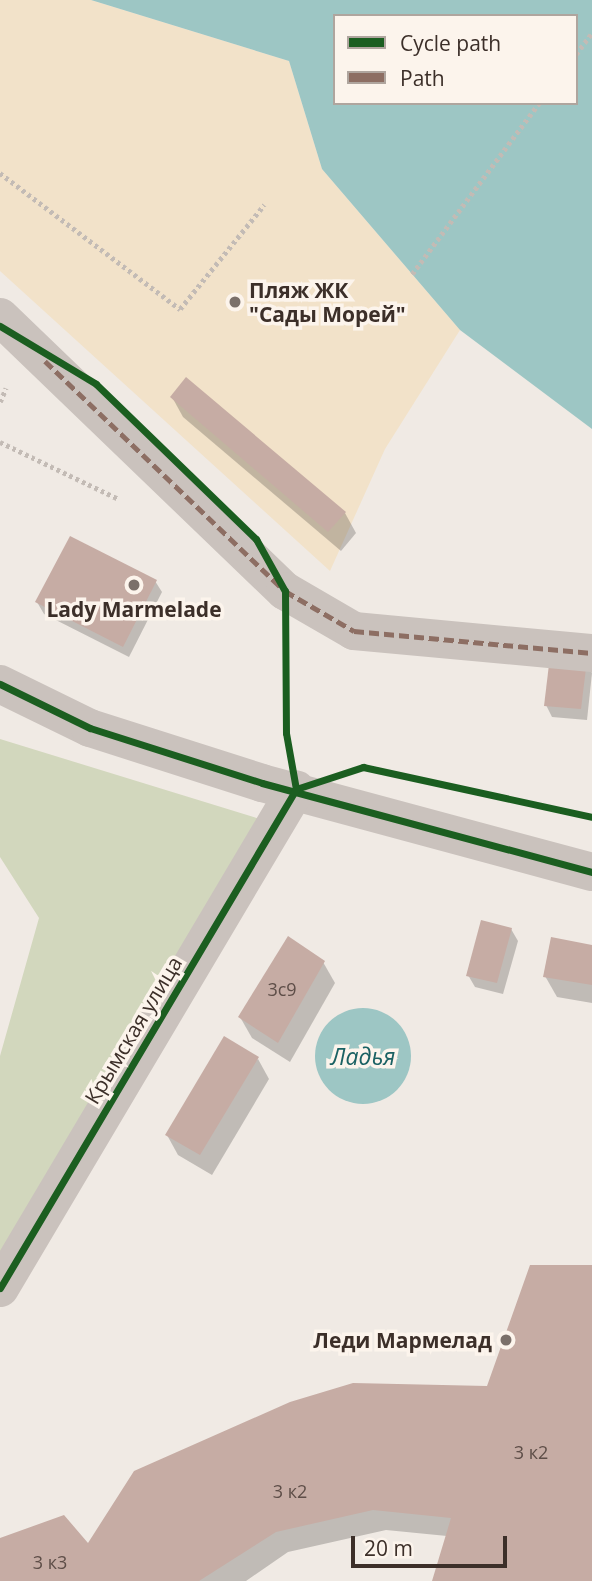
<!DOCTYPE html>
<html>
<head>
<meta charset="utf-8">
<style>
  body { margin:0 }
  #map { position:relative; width:592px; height:1581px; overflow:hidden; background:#f0eae4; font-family:"Open Sans",sans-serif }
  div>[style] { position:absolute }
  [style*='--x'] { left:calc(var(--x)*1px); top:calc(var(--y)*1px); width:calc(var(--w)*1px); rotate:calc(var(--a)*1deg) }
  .green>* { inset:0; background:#d2d7bd }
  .sand>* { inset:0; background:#f2e2c9 }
  .water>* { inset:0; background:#9dc6c4 }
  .round { border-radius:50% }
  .shadow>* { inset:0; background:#0003 }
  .building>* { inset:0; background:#c6aca4 }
  .path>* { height:4.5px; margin-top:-2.25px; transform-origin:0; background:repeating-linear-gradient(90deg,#c3bbb5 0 3.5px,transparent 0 7px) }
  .minor>* { height:38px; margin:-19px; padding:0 19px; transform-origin:19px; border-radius:19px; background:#cac2bd }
  .quiet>* { height:5px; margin-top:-2.5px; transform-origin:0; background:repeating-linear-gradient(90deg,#8d6e63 0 10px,transparent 0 15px) }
  .cycleway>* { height:7px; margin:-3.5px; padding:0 3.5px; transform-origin:3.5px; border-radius:3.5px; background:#1b5e20 }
  .dots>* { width:19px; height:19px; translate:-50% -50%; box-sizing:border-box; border:4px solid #fcf4ec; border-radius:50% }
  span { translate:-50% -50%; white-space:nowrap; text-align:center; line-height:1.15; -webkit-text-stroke:7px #fcf4ec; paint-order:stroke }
  .number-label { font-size:18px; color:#5e4e48 }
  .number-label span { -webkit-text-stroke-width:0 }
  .poi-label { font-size:21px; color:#3c2f29; font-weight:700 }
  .left { translate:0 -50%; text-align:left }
  .right { translate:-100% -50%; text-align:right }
  .street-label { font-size:21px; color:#3c2f29 }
  .water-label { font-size:23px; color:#1a6163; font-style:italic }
  .legend { position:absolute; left:333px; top:14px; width:245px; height:91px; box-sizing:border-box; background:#fcf4ec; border:2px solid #afa59e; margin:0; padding:9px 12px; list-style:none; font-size:21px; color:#3c2f29 }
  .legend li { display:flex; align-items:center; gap:14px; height:35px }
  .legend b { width:35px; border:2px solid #afa59e }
  .scale { position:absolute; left:351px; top:1536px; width:156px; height:32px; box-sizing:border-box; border:4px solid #3c2f29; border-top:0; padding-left:9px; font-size:21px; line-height:24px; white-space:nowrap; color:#3c2f29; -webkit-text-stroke:5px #fcf4ec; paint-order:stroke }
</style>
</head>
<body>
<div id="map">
  <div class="green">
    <div style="clip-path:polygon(0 739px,260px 819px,0 1298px,0 1056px,39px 918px,0 857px)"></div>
  </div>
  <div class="sand">
    <div style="clip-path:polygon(0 0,91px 0,289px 61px,322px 169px,460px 330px,385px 449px,330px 571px,0 271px)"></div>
  </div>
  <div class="water">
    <div style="clip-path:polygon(evenodd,91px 0,592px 0,592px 429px,460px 330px,322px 169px,289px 61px,91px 0,335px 16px,576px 16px,576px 103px,335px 103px,335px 16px)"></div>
    <div class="round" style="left:315px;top:1008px;width:96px;height:96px"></div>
  </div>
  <div class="shadow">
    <div style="clip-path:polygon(172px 397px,345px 513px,356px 533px,341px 551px,183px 417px)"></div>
    <div style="clip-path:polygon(155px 581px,162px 592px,129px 657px,44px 614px,37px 602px)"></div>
    <div style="clip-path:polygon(586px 662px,592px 673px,587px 720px,552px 717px,546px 705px)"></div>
    <div style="clip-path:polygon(511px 929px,518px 941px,503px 994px,475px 987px,468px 975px)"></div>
    <div style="clip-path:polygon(592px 947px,592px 1003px,557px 997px,545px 976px)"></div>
    <div style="clip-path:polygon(323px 962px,335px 983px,290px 1062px,252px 1038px,240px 1017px)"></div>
    <div style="clip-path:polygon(258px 1059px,269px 1079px,212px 1175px,178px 1155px,167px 1135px)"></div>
    <div style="clip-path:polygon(592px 1267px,592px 1581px,433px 1581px,447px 1536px,386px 1530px,288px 1552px,246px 1581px,112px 1581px,486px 1388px)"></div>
  </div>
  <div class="building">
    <div style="clip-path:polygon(186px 377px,346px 512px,328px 532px,170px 397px)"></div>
    <div style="clip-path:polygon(70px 536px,157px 580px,123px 647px,35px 602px)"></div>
    <div style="clip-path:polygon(550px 656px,587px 660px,581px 709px,544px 706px)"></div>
    <div style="clip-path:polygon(481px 920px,512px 928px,497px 983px,466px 976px)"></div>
    <div style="clip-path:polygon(288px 936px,325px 961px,278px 1043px,238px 1017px)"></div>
    <div style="clip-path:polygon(551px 937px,592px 945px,592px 985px,543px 977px)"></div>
    <div style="clip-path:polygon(224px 1036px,259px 1057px,200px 1155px,165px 1135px)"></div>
    <div style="clip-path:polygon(530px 1265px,592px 1265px,592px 1581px,432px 1581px,451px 1518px,373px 1510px,276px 1532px,199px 1581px,0 1581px,0 1538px,64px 1515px,88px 1543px,134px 1471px,290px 1402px,353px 1383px,487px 1386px)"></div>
  </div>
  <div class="path">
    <div style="--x:576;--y:54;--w:26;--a:-53"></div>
    <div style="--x:0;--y:173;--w:226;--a:37.1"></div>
    <div style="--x:180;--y:309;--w:134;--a:-51.1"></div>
    <div style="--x:412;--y:274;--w:213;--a:-53.4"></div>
    <div style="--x:0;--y:402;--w:15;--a:-67"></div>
    <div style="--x:0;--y:442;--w:130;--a:25.6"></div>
  </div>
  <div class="minor">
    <div style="--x:0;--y:317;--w:395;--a:43.9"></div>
    <div style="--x:285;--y:591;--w:80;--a:30.1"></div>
    <div style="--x:354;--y:631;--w:239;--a:5.3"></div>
    <div style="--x:0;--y:684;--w:100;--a:26.1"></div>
    <div style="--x:90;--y:728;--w:181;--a:17.7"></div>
    <div style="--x:262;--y:783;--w:342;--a:15.1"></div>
    <div style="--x:0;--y:1288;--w:580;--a:-59.32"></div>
  </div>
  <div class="quiet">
    <div style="--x:45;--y:361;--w:332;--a:43.8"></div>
    <div style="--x:285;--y:591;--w:80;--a:30.1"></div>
    <div style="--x:354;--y:631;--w:239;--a:5.3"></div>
  </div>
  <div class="cycleway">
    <div style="--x:0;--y:326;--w:112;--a:31.1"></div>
    <div style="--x:96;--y:384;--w:223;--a:44.1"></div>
    <div style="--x:256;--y:539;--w:60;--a:60.9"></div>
    <div style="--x:285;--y:591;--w:142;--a:89.6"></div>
    <div style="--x:286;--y:733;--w:57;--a:79.9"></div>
    <div style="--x:296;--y:789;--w:71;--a:-18.2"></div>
    <div style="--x:363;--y:767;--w:234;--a:12.3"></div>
    <div style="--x:0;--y:684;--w:100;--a:26.1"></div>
    <div style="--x:90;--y:728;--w:181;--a:17.7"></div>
    <div style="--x:262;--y:783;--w:342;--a:15.1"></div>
    <div style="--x:0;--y:1288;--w:580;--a:-59.32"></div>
  </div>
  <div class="dots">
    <div style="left:235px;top:302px;background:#7b706a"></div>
    <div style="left:134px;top:585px;background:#7b706a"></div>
    <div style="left:506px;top:1340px;background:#7b706a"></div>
  </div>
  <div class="number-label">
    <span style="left:282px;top:989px">3с9</span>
    <span style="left:531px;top:1452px">3 к2</span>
    <span style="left:290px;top:1491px">3 к2</span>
    <span style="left:50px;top:1562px">3 к3</span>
  </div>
  <div class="poi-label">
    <span class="left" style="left:249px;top:302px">Пляж ЖК<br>"Сады Морей"</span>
    <span style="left:134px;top:609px">Lady Marmelade</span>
    <span class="right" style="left:492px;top:1340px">Леди Мармелад</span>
  </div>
  <div class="street-label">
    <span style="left:133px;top:1030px;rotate:-59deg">Крымская улица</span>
  </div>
  <div class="water-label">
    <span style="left:363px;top:1056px">Ладья</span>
  </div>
  <ul class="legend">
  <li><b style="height:9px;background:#1b5e20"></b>Cycle path</li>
  <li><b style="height:9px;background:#8d6e63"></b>Path</li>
  </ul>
  <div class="scale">20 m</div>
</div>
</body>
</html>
